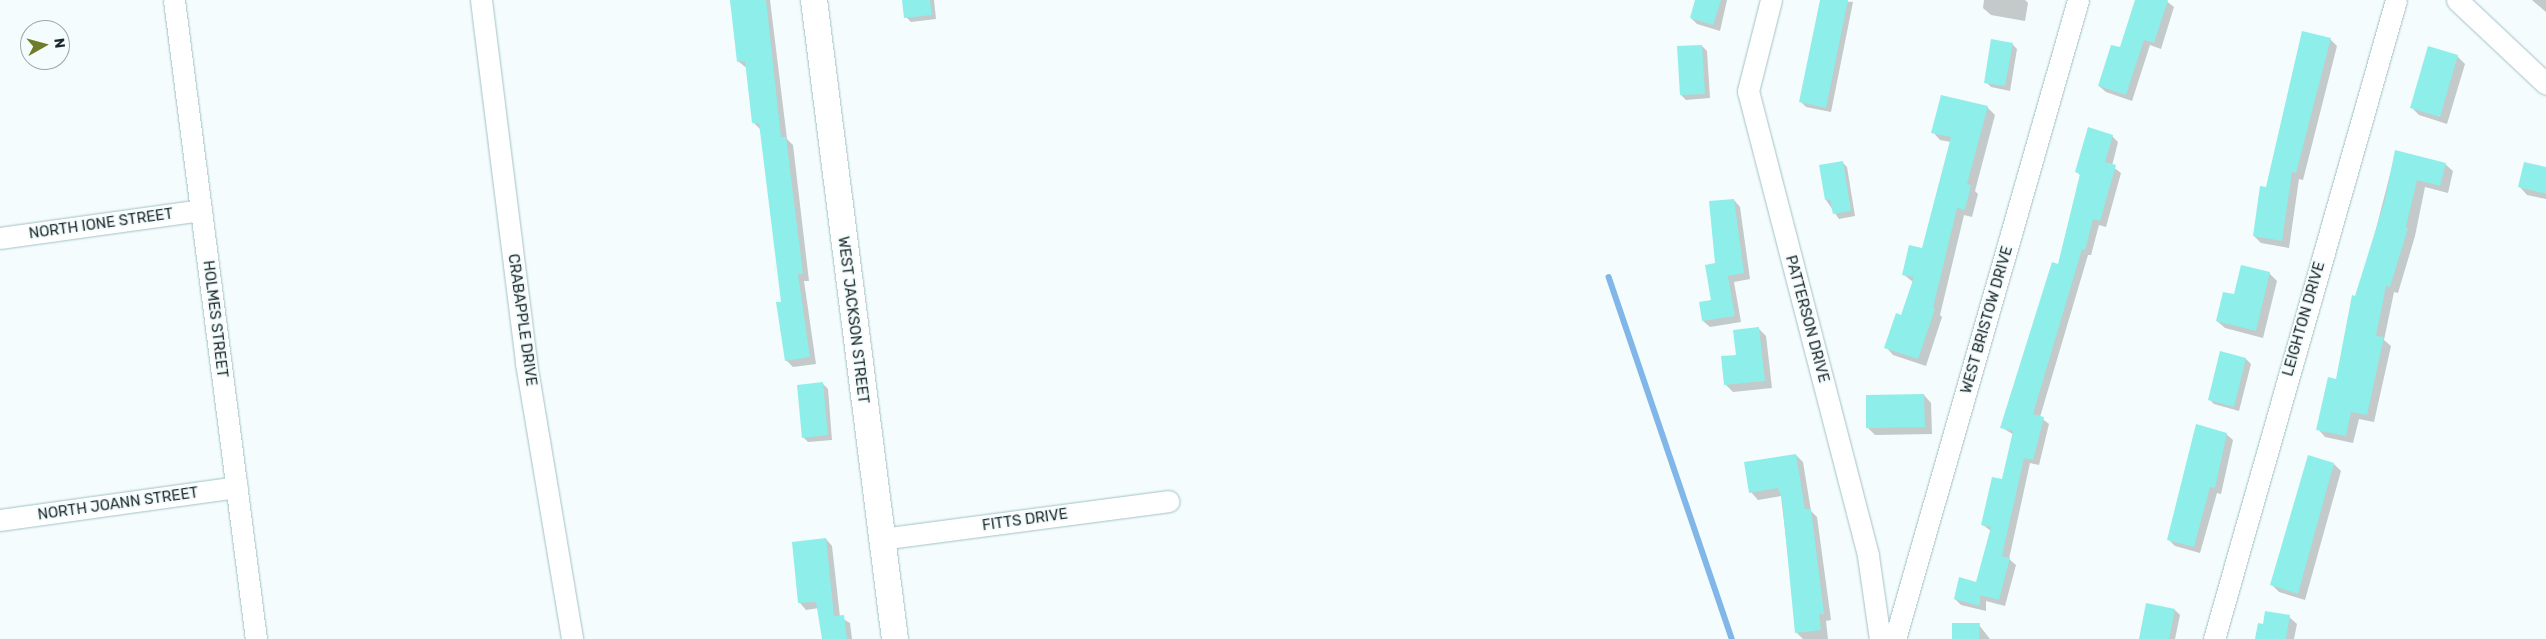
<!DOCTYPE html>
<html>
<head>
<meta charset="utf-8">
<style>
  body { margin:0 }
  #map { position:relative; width:2546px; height:639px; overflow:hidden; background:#f5fcfd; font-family:Rubik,sans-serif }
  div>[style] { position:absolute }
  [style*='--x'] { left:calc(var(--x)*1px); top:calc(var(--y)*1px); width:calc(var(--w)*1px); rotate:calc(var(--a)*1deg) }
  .shadow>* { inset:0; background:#0003 }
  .stream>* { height:5.5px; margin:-2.75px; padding:0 2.75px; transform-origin:2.75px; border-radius:2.75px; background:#80b7e8 }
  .building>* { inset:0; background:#8eeee9 }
  .roads { filter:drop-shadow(0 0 1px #a1c2c8) drop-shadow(0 0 1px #a1c2c8) }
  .minor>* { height:21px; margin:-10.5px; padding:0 10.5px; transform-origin:10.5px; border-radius:10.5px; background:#fff }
  .tertiary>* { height:26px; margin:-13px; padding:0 13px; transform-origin:13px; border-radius:13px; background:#fff }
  span { translate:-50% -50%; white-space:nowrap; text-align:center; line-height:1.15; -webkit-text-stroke:4.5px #f5fcfd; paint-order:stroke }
  .street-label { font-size:15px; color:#1c292b }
  .north { position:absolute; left:20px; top:20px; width:50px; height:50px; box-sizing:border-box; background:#f5fcfd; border:1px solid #9ea8a9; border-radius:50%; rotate:83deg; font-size:14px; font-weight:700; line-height:20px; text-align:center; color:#1c292b }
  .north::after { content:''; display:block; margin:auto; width:18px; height:22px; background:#6f7c29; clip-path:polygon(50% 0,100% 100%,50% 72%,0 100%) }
</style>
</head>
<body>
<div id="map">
  <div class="shadow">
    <div style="clip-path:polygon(730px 0,770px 0,787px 139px,793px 145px,809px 281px,804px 281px,816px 364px,793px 367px,786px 360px,782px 303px,761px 130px,754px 123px,748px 69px,739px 62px)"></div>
    <div style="clip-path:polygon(903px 0,934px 0,936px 19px,911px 22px,906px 17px)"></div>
    <div style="clip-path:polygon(1696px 0,1727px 0,1720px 31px,1697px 24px,1691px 18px)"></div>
    <div style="clip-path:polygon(1821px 0,1853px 2px,1831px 112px,1806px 107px,1801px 102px)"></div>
    <div style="clip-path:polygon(1984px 0,2025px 0,2028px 3px,2025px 21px,1991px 15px,1983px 8px)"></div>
    <div style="clip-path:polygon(2136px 0,2165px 0,2174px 7px,2161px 49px,2150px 45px,2132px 101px,2106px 92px,2099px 86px,2120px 49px)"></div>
    <div style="clip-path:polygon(2532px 0,2546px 0,2546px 12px,2533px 1px)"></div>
    <div style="clip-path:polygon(2330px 39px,2337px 46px,2303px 180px,2299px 179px,2289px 248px,2261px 243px,2254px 236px,2266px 188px)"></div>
    <div style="clip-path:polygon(2012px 44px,2017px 49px,2010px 91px,1991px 87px,1986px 82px)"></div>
    <div style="clip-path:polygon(1702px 46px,1707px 51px,1710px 98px,1686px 100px,1681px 95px)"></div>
    <div style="clip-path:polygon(2457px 56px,2465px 64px,2447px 124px,2419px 115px,2412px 108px)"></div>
    <div style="clip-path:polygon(1987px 107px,1995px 115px,1975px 191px,1978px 194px,1972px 217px,1964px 215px,1940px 315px,1942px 317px,1926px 366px,1893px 355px,1886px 347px,1902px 316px,1913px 282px,1903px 274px,1923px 249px,1951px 142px,1940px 140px,1933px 132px)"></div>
    <div style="clip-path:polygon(2112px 136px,2118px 142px,2112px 166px,2121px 173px,2106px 227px,2099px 225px,2091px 255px,2088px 255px,2040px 417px,2049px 424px,2039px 465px,2030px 463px,2009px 559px,2016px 565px,2005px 606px,1986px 601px,1986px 611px,1961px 605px,1955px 599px,1977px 584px,1991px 531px,1983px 525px,2003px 480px,2014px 435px,2001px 427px,2059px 266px,2081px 176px,2077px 172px)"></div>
    <div style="clip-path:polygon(2396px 151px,2445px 164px,2453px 171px,2448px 193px,2425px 187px,2415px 236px,2398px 293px,2394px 292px,2384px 340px,2391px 346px,2374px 422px,2359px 419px,2353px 443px,2325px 437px,2318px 429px,2337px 381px)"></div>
    <div style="clip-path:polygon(1842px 162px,1847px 167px,1855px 216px,1839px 219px,1826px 200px)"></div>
    <div style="clip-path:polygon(2546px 168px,2546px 199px,2527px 195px,2520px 187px)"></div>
    <div style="clip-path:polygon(1734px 200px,1740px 207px,1750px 279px,1734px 282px,1741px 322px,1710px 327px,1703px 321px,1713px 301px,1716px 264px)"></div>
    <div style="clip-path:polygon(2269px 273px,2277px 281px,2263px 338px,2225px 328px,2217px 321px,2235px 296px)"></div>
    <div style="clip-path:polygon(1758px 328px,1766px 336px,1772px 388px,1733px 392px,1726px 385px,1737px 356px)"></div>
    <div style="clip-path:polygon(2221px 352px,2246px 359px,2251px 364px,2239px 411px,2214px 404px,2209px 399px)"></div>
    <div style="clip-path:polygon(823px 384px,828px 389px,832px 440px,808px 442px,803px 437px)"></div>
    <div style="clip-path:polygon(1924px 395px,1931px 403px,1932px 434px,1875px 435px,1868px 428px)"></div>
    <div style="clip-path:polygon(2226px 434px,2233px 440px,2221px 494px,2217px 493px,2200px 553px,2175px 546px,2168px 539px)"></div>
    <div style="clip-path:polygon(1796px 455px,1803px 462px,1811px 511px,1817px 517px,1831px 620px,1826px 621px,1828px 639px,1803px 639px,1797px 633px,1781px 496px,1758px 500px,1751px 492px)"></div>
    <div style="clip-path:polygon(2334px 464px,2341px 471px,2305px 600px,2279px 592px,2271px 584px)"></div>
    <div style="clip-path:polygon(826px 539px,832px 546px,840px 617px,850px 623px,852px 639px,823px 639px,819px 608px,806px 610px,800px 603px)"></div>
    <div style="clip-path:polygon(2175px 610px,2180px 615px,2175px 639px,2140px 639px)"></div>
    <div style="clip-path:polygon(2289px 617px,2297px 624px,2294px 639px,2256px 639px)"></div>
    <div style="clip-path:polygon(1979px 625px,1990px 639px,1953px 639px)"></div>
  </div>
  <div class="stream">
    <div style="--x:1609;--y:277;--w:382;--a:71.2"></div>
  </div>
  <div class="building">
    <div style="clip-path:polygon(730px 0,766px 0,781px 137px,786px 137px,803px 274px,798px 274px,810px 357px,785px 361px,776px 302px,781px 302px,759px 123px,752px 123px,745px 61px,737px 62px)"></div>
    <div style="clip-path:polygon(902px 0,930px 0,932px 15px,904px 18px)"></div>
    <div style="clip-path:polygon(1695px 0,1721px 0,1713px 25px,1690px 18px)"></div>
    <div style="clip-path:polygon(1820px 0,1848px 0,1826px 108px,1799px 102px)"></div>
    <div style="clip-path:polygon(2135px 0,2168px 0,2154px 43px,2144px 40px,2126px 95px,2098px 86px,2111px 45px,2120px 47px)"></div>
    <div style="clip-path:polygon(2302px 31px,2331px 38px,2296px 173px,2292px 172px,2282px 241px,2253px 236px,2260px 186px,2266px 187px)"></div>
    <div style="clip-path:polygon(1991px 39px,2013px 43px,2005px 86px,1984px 83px)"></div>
    <div style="clip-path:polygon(1702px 45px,1705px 94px,1680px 95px,1677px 46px)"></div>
    <div style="clip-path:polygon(2428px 46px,2458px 55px,2440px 117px,2410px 108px)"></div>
    <div style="clip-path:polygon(1941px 95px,1988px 106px,1967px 184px,1971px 185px,1965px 210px,1957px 208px,1933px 308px,1935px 309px,1918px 359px,1884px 348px,1896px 313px,1901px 315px,1914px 277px,1902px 275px,1909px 245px,1922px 248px,1951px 137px,1931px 133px)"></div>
    <div style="clip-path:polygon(2088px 127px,2113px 135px,2105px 162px,2116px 165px,2100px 221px,2093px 219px,2085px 250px,2082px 249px,2033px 414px,2044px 417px,2033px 460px,2024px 458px,2002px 556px,2010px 558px,1999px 600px,1980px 595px,1980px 606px,1954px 599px,1959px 577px,1976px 582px,1991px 527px,1981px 525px,1992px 477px,2002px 479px,2013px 431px,2000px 428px,2052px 262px,2058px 264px,2080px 174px,2075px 172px)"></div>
    <div style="clip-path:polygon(2395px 150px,2446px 163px,2440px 186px,2417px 180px,2406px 227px,2408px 228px,2390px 287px,2386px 286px,2376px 336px,2384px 337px,2367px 415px,2351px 412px,2346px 436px,2316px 430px,2328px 377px,2336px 379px,2352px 295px,2355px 296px,2385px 200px)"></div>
    <div style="clip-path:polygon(1843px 161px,1851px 211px,1833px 214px,1830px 200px,1825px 200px,1819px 165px)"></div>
    <div style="clip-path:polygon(2524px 162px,2546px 167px,2546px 194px,2518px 187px)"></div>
    <div style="clip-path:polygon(1734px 199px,1744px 273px,1728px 276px,1735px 316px,1702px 321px,1699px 302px,1711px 300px,1705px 265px,1715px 263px,1709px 201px)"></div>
    <div style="clip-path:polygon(2241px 265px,2270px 272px,2256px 331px,2216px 321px,2223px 292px,2234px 294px)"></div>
    <div style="clip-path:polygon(1759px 327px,1765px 381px,1724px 385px,1721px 356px,1736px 355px,1733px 330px)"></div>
    <div style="clip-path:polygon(2220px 351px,2246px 358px,2234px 407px,2208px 400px)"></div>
    <div style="clip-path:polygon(823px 382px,828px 435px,802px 438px,797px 385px)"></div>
    <div style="clip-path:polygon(1924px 394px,1925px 427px,1866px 428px,1866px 395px)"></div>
    <div style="clip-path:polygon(2196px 424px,2227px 433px,2215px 488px,2210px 487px,2194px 547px,2167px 540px)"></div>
    <div style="clip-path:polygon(1796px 454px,1805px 509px,1811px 509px,1824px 614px,1819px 614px,1821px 630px,1795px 633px,1782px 499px,1778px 488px,1749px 493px,1744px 462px)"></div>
    <div style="clip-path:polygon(2308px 455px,2334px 463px,2298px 594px,2270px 585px)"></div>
    <div style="clip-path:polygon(826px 538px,834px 616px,844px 615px,847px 639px,822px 639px,816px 602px,798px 603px,792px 542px)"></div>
    <div style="clip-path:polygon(2146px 603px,2175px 609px,2169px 639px,2139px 639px)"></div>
    <div style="clip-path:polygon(2265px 611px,2290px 615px,2286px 639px,2255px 639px,2258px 623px,2263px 624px)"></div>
    <div style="clip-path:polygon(1952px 623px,1980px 623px,1979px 639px,1952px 639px)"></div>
  </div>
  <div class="roads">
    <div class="minor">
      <div style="--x:174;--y:0;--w:644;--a:82.69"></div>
      <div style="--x:481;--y:0;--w:366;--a:82.9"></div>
      <div style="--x:526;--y:363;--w:280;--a:80.5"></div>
      <div style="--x:1771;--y:0;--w:94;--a:104.2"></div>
      <div style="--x:1748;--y:91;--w:480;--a:75.5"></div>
      <div style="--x:1868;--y:556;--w:84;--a:81.8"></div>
      <div style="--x:2457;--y:0;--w:122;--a:43.3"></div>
      <div style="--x:0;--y:238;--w:203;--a:-7.9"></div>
      <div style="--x:0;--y:520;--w:239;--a:-7.9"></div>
      <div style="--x:881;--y:539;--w:290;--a:-7.5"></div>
      <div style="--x:1895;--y:639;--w:665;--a:-74.02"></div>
      <div style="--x:2214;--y:639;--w:664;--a:-74.1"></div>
    </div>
    <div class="tertiary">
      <div style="--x:814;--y:0;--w:644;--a:82.78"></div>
    </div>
  </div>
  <div class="street-label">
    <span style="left:101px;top:224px;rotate:-8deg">NORTH IONE STREET</span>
    <span style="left:215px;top:319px;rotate:83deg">HOLMES STREET</span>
    <span style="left:1807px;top:319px;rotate:75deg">PATTERSON DRIVE</span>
    <span style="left:2304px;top:319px;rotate:-74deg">LEIGHTON DRIVE</span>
    <span style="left:522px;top:320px;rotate:82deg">CRABAPPLE DRIVE</span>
    <span style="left:853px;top:320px;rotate:83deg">WEST JACKSON STREET</span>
    <span style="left:1987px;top:320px;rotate:-74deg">WEST BRISTOW DRIVE</span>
    <span style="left:118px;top:504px;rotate:-8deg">NORTH JOANN STREET</span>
    <span style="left:1025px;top:520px;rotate:-8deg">FITTS DRIVE</span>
  </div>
  <div class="north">N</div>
</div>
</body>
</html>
